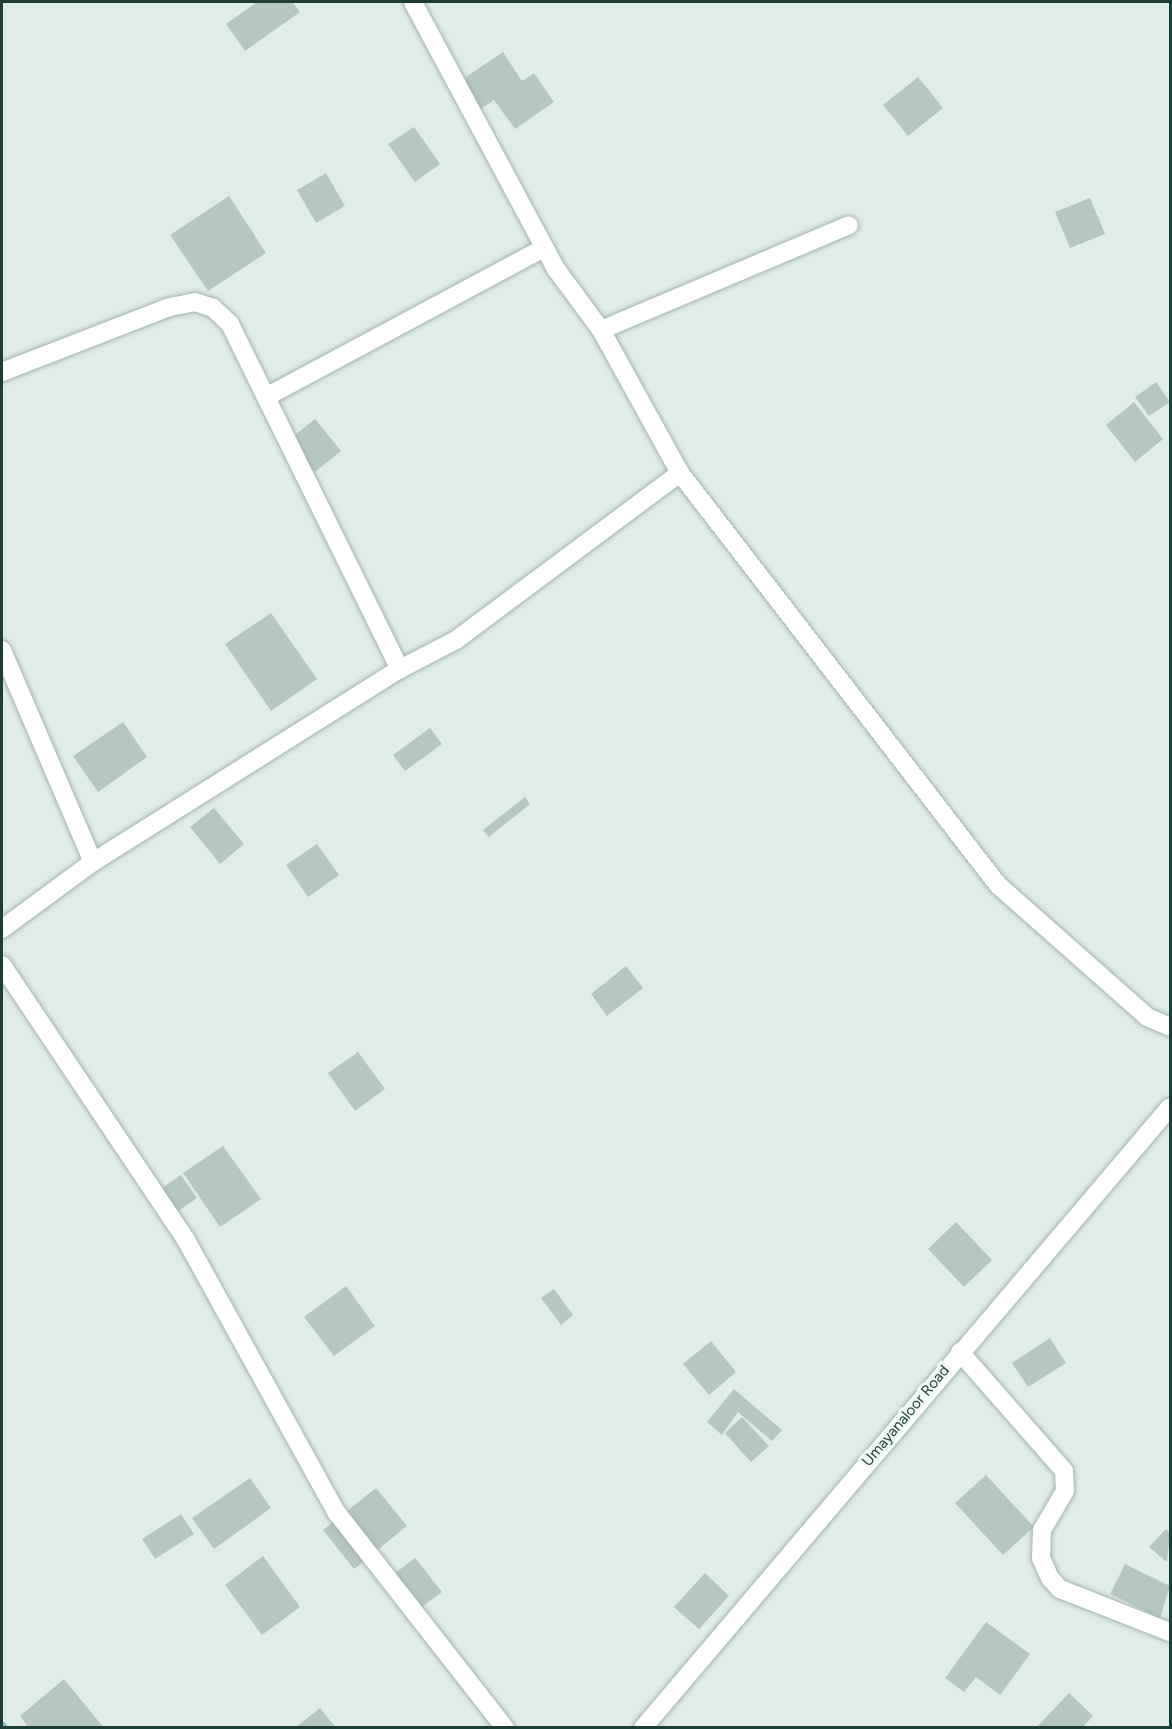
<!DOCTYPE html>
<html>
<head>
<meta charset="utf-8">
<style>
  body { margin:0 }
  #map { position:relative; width:1172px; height:1729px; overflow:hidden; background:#e0ece7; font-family:Figtree,sans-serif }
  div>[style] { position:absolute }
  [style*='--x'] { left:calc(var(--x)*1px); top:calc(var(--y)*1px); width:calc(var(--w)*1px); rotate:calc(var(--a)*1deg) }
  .stream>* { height:9px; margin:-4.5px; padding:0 4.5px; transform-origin:4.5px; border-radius:4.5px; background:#84c2d5 }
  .building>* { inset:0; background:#b5c7c0 }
  .roads { filter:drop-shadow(0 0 2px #a2b4af) drop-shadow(0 0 2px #a2b4af) }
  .minor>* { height:18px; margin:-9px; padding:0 9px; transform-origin:9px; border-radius:9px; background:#fff }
  .secondary>* { height:18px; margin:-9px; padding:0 9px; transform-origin:9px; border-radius:9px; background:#fff }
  span { translate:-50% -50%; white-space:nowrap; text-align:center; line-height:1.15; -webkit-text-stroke:6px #f0f8f5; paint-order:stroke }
  .street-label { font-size:15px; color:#1f3d37 }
  .frame { position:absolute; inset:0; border:3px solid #1f3d37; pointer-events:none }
</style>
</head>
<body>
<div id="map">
  <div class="stream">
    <div style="--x:2;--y:1726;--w:2;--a:63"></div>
  </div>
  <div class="building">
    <div style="clip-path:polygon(257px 2px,292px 2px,300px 12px,245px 51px,226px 24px)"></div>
    <div style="clip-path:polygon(503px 52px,522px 81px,534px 73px,554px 102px,515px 129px,494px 100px,479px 110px,460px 81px)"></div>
    <div style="clip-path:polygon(918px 77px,943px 108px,908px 136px,883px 105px)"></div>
    <div style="clip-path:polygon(414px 127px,440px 164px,415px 182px,388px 144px)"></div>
    <div style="clip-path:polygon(326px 173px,345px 206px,316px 223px,297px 190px)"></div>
    <div style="clip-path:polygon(229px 196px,266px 253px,208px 291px,170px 235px)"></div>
    <div style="clip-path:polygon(1090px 198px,1105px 234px,1070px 248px,1055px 212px)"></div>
    <div style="clip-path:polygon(1156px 382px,1170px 402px,1149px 416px,1135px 397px)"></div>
    <div style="clip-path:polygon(1134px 402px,1163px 439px,1135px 462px,1106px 425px)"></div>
    <div style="clip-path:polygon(315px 419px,341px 451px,315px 472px,289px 440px)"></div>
    <div style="clip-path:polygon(271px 613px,317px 679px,271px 711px,225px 644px)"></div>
    <div style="clip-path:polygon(123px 722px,147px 757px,98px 792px,73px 756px)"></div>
    <div style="clip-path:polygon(430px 728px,442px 744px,405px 771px,393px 755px)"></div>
    <div style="clip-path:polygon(525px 797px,530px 804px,489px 837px,483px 830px)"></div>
    <div style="clip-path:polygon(214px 808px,244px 844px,220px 864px,190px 827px)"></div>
    <div style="clip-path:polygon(317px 844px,339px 875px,308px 897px,286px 865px)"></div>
    <div style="clip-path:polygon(626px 966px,643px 988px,607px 1016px,591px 994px)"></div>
    <div style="clip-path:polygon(358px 1052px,385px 1089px,355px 1111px,328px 1073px)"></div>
    <div style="clip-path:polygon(223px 1146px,261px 1199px,220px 1227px,183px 1173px)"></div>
    <div style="clip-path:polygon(181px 1175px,197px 1198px,174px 1214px,158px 1191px)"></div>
    <div style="clip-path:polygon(956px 1222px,992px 1260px,964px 1287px,928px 1249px)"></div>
    <div style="clip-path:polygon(346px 1286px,375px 1326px,334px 1356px,304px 1317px)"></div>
    <div style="clip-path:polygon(554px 1289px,573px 1315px,561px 1325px,541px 1298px)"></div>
    <div style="clip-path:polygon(1050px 1338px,1066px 1363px,1028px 1387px,1012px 1363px)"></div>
    <div style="clip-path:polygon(711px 1341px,736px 1372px,709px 1395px,683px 1364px)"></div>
    <div style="clip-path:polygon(734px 1389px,782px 1430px,772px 1441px,738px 1412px,722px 1435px,707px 1422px)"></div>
    <div style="clip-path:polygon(742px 1417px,769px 1446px,751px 1462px,725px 1433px)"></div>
    <div style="clip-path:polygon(986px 1475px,1034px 1527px,1003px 1555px,955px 1503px)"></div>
    <div style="clip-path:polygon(250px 1478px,271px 1508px,214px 1549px,192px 1518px)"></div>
    <div style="clip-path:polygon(376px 1488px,407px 1526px,354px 1569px,323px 1530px)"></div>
    <div style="clip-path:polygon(181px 1514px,194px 1534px,155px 1559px,142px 1539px)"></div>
    <div style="clip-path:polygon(1166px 1529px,1170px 1533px,1167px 1562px,1149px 1547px)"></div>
    <div style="clip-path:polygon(263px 1556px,300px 1607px,262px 1635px,225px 1585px)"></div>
    <div style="clip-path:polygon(415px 1558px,442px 1592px,407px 1618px,381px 1584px)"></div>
    <div style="clip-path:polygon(1125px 1564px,1170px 1586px,1160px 1618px,1110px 1594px)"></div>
    <div style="clip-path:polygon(705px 1573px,729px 1596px,699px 1629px,674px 1607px)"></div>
    <div style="clip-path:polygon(986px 1622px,1030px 1654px,1000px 1695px,976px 1677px,964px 1692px,945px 1678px)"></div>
    <div style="clip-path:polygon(64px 1679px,104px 1728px,29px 1728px,20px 1716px)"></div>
    <div style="clip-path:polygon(1069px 1693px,1093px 1716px,1082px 1728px,1036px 1728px)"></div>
    <div style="clip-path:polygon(320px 1708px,336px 1728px,295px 1728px)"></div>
  </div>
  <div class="roads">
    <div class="minor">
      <div style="--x:601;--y:330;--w:269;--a:-22.9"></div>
      <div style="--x:2;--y:372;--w:180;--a:-21.2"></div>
      <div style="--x:170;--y:307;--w:25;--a:-11"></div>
      <div style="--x:195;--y:302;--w:19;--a:18"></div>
      <div style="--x:213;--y:308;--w:23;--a:43"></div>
      <div style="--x:230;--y:324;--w:385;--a:63.8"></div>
      <div style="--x:266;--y:397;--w:315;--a:-28.2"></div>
      <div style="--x:680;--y:473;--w:520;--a:52.34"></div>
      <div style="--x:998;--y:885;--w:199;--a:41.5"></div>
      <div style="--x:1147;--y:1017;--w:25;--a:23"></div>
      <div style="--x:2;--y:650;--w:231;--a:66.8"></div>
      <div style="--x:2;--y:929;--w:113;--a:-36.4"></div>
      <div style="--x:93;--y:862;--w:363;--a:-32.2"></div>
      <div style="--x:400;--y:669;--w:63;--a:-27.4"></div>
      <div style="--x:456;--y:640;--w:279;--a:-36.7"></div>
      <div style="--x:680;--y:473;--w:163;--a:-118.9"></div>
      <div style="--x:601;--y:330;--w:76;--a:-126.4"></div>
      <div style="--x:556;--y:269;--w:303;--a:-118.2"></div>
      <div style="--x:2;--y:965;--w:331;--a:56.2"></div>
      <div style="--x:186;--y:1240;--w:312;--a:61.1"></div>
      <div style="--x:337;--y:1513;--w:273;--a:52"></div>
      <div style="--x:960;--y:1352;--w:158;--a:48.8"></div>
      <div style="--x:1064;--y:1471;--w:20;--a:87"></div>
      <div style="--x:1065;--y:1491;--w:45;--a:120.5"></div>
      <div style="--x:1042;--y:1530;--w:28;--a:92"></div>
      <div style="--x:1041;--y:1558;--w:22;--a:66"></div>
      <div style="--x:1050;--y:1578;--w:15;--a:48"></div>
      <div style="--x:1060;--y:1589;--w:118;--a:21.4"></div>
    </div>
    <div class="secondary">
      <div style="--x:643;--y:1728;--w:814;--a:-49.68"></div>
    </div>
  </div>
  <div class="street-label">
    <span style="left:906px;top:1416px;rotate:-50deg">Umayanaloor Road</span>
  </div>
  <div class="frame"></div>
</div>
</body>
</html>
